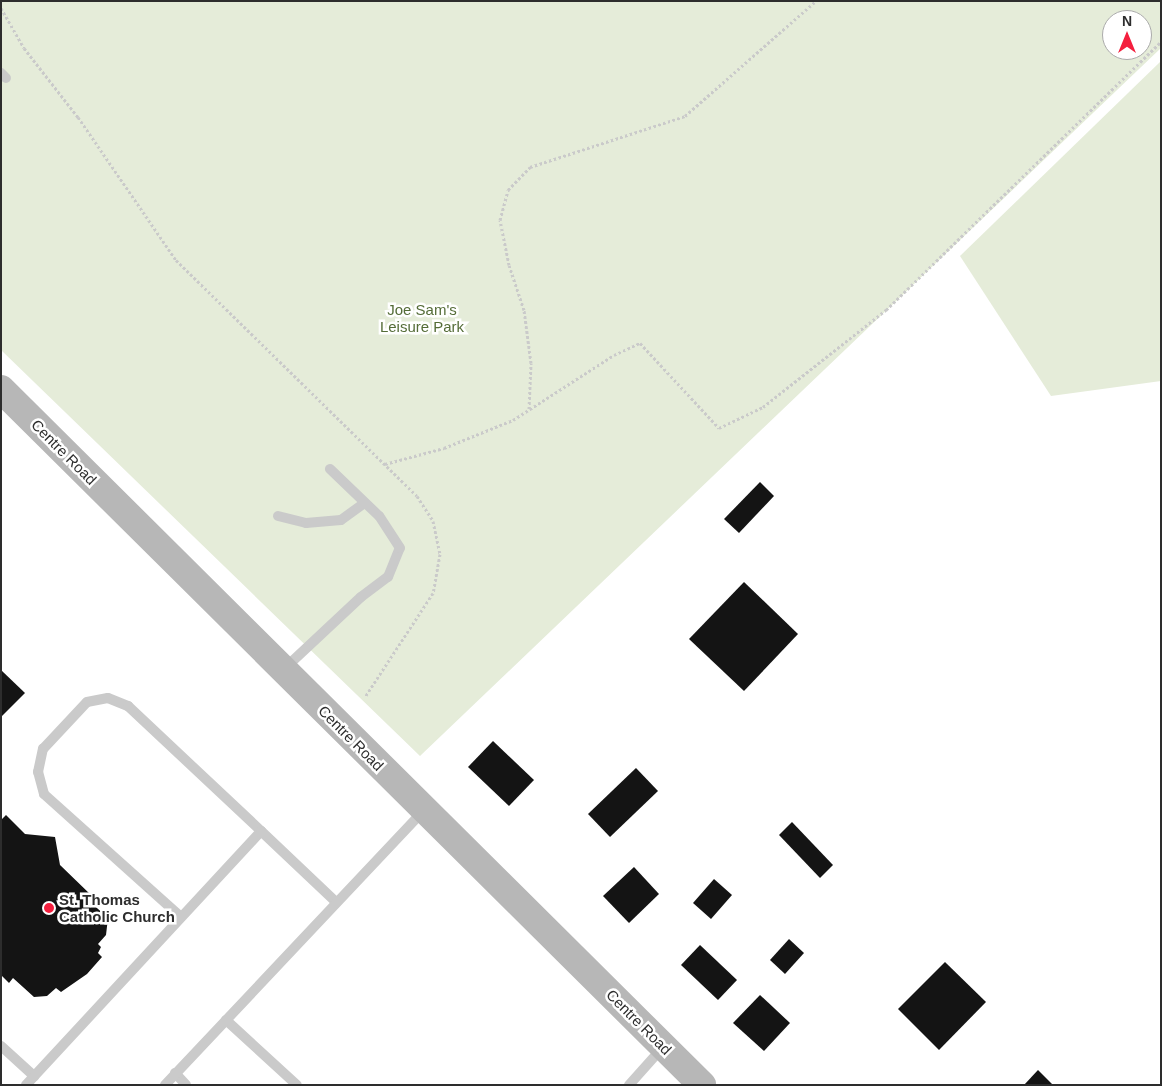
<!DOCTYPE html>
<html>
<head>
<meta charset="utf-8">
<style>
  body { margin:0 }
  #map { position:relative; width:1162px; height:1086px; overflow:hidden; background:#fff; font-family:Arial,sans-serif }
  div>[style] { position:absolute }
  [style*='--x'] { left:calc(var(--x)*1px); top:calc(var(--y)*1px); width:calc(var(--w)*1px); rotate:calc(var(--a)*1deg) }
  .green>* { inset:0; background:#e5ecd9 }
  .building>* { inset:0; background:#141414 }
  .path>* { height:3px; margin-top:-1.5px; transform-origin:0; background:repeating-linear-gradient(90deg,#cacaca 0 2.5px,transparent 0 5px) }
  .lane>* { height:10px; margin:-5px; padding:0 5px; transform-origin:5px; border-radius:5px; background:#cacaca }
  .secondary>* { height:28px; margin:-14px; padding:0 14px; transform-origin:14px; border-radius:14px; background:#b7b7b7 }
  .dots>* { width:14px; height:14px; translate:-50% -50%; box-sizing:border-box; border:2px solid #fff; border-radius:50% }
  span { translate:-50% -50%; white-space:nowrap; text-align:center; line-height:1.15; -webkit-text-stroke:5px #fff; paint-order:stroke }
  .park-label { font-size:15px; color:#546c37 }
  .street-label { font-size:15px; color:#2d2d2d }
  .poi-label { font-size:15px; color:#2d2d2d; font-weight:700 }
  .left { translate:0 -50%; text-align:left }
  .frame { position:absolute; inset:0; border:2px solid #2d2d2d; pointer-events:none }
  .north { position:absolute; left:1102px; top:10px; width:50px; height:50px; box-sizing:border-box; background:#fff; border:1px solid #ababab; border-radius:50%; rotate:0deg; font-size:14px; font-weight:700; line-height:20px; text-align:center; color:#2d2d2d }
  .north::after { content:''; display:block; margin:auto; width:18px; height:22px; background:#f41f3e; clip-path:polygon(50% 0,100% 100%,50% 72%,0 100%) }
</style>
</head>
<body>
<div id="map">
  <div class="green">
    <div style="clip-path:polygon(evenodd,1px 1px,1161px 1px,1161px 48px,420px 756px,1px 350px,1px 1px,1112px 20px,1142px 20px,1142px 50px,1112px 50px,1112px 20px)"></div>
    <div style="clip-path:polygon(1161px 61px,1161px 381px,1051px 396px,960px 256px)"></div>
  </div>
  <div class="building">
    <div style="clip-path:polygon(760px 482px,774px 496px,739px 533px,724px 519px)"></div>
    <div style="clip-path:polygon(744px 582px,798px 634px,744px 691px,689px 639px)"></div>
    <div style="clip-path:polygon(1px 670px,25px 693px,1px 717px)"></div>
    <div style="clip-path:polygon(493px 741px,534px 780px,509px 806px,468px 767px)"></div>
    <div style="clip-path:polygon(636px 768px,658px 791px,610px 837px,588px 814px)"></div>
    <div style="clip-path:polygon(6px 815px,25px 834px,55px 837px,60px 865px,91px 895px,87px 899px,108px 918px,106px 935px,98px 944px,101px 947px,98px 953px,102px 957px,87px 974px,61px 992px,56px 988px,47px 996px,34px 997px,13px 978px,9px 983px,1px 975px,1px 820px)"></div>
    <div style="clip-path:polygon(792px 822px,833px 865px,820px 878px,779px 835px)"></div>
    <div style="clip-path:polygon(634px 867px,659px 894px,629px 923px,603px 896px)"></div>
    <div style="clip-path:polygon(714px 879px,732px 895px,711px 919px,693px 903px)"></div>
    <div style="clip-path:polygon(789px 939px,804px 953px,785px 974px,770px 960px)"></div>
    <div style="clip-path:polygon(700px 945px,737px 980px,718px 1000px,681px 965px)"></div>
    <div style="clip-path:polygon(945px 962px,986px 1002px,939px 1050px,898px 1009px)"></div>
    <div style="clip-path:polygon(760px 995px,790px 1023px,764px 1051px,733px 1023px)"></div>
    <div style="clip-path:polygon(1038px 1070px,1053px 1085px,1024px 1085px)"></div>
  </div>
  <div class="path">
    <div style="--x:1;--y:8;--w:46;--a:60.1"></div>
    <div style="--x:24;--y:48;--w:88;--a:52"></div>
    <div style="--x:78;--y:117;--w:173;--a:55.6"></div>
    <div style="--x:176;--y:260;--w:337;--a:44.4"></div>
    <div style="--x:417;--y:496;--w:30;--a:57"></div>
    <div style="--x:433;--y:521;--w:34;--a:78"></div>
    <div style="--x:440;--y:554;--w:40;--a:100"></div>
    <div style="--x:433;--y:593;--w:124;--a:123.2"></div>
    <div style="--x:529;--y:409;--w:46;--a:-87.5"></div>
    <div style="--x:531;--y:363;--w:53;--a:-97.5"></div>
    <div style="--x:524;--y:310;--w:47;--a:-108.4"></div>
    <div style="--x:509;--y:265;--w:46;--a:-101.3"></div>
    <div style="--x:500;--y:220;--w:31;--a:-75"></div>
    <div style="--x:508;--y:190;--w:32;--a:-46"></div>
    <div style="--x:530;--y:167;--w:163;--a:-18.2"></div>
    <div style="--x:685;--y:116;--w:174;--a:-41.3"></div>
    <div style="--x:385;--y:464;--w:61;--a:-15.2"></div>
    <div style="--x:444;--y:448;--w:74;--a:-22.1"></div>
    <div style="--x:513;--y:420;--w:120;--a:-32.8"></div>
    <div style="--x:614;--y:355;--w:29;--a:-25"></div>
    <div style="--x:640;--y:343;--w:116;--a:47.1"></div>
    <div style="--x:719;--y:428;--w:49;--a:-25.5"></div>
    <div style="--x:763;--y:407;--w:157;--a:-38.3"></div>
    <div style="--x:886;--y:310;--w:384;--a:-44.3"></div>
  </div>
  <div class="lane">
    <div style="--x:1;--y:73;--w:7;--a:45"></div>
    <div style="--x:278;--y:516;--w:29;--a:14"></div>
    <div style="--x:306;--y:523;--w:35;--a:-5"></div>
    <div style="--x:341;--y:520;--w:29;--a:-36"></div>
    <div style="--x:284;--y:669;--w:105;--a:-43.1"></div>
    <div style="--x:361;--y:597;--w:34;--a:-37"></div>
    <div style="--x:388;--y:577;--w:31;--a:-68"></div>
    <div style="--x:400;--y:548;--w:38;--a:-123"></div>
    <div style="--x:379;--y:516;--w:68;--a:-136.2"></div>
    <div style="--x:181;--y:917;--w:184;--a:-138.1"></div>
    <div style="--x:44;--y:794;--w:23;--a:-105"></div>
    <div style="--x:38;--y:772;--w:24;--a:-78"></div>
    <div style="--x:43;--y:749;--w:64;--a:-46.9"></div>
    <div style="--x:87;--y:702;--w:21;--a:-11"></div>
    <div style="--x:108;--y:698;--w:22;--a:22"></div>
    <div style="--x:128;--y:706;--w:183;--a:43.2"></div>
    <div style="--x:226;--y:1020;--w:96;--a:42.5"></div>
    <div style="--x:1;--y:1046;--w:45;--a:42.3"></div>
    <div style="--x:175;--y:1073;--w:16;--a:47"></div>
    <div style="--x:26;--y:1085;--w:346;--a:-47.2"></div>
    <div style="--x:261;--y:831;--w:103;--a:43.4"></div>
    <div style="--x:165;--y:1085;--w:376;--a:-46.7"></div>
    <div style="--x:629;--y:1085;--w:51;--a:-48.2"></div>
  </div>
  <div class="secondary">
    <div style="--x:1;--y:389;--w:988;--a:44.79"></div>
  </div>
  <div class="dots">
    <div style="left:49px;top:908px;background:#f41f3e"></div>
  </div>
  <div class="park-label">
    <span style="left:422px;top:318px">Joe Sam's<br>Leisure Park</span>
  </div>
  <div class="street-label">
    <span style="left:64px;top:452px;rotate:45deg">Centre Road</span>
    <span style="left:351px;top:738px;rotate:45deg">Centre Road</span>
    <span style="left:639px;top:1022px;rotate:45deg">Centre Road</span>
  </div>
  <div class="poi-label">
    <span class="left" style="left:59px;top:908px">St. Thomas<br>Catholic Church</span>
  </div>
  <div class="frame"></div>
  <div class="north">N</div>
</div>
</body>
</html>
